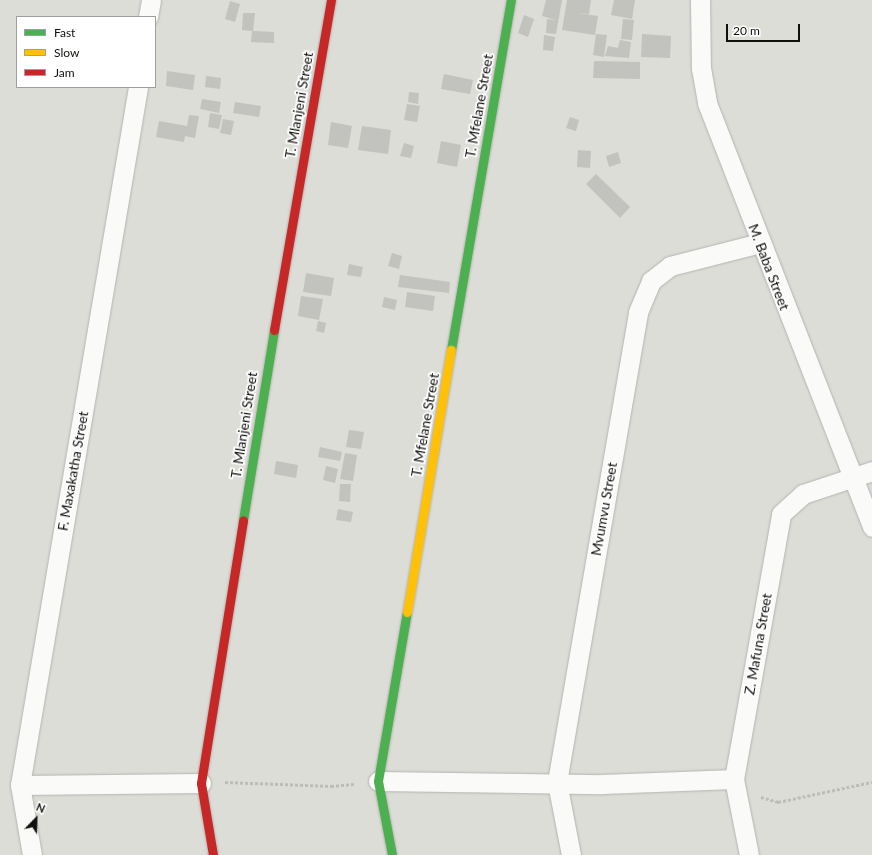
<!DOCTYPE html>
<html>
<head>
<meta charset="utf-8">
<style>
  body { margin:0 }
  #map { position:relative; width:872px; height:855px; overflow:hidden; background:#ddddd8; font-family:Lato,sans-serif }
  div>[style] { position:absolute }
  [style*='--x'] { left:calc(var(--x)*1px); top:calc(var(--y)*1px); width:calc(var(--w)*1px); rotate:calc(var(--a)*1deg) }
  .building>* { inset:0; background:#c2c2be }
  .path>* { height:2.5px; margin-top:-1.25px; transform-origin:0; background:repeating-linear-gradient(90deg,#bcbcba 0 3px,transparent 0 5px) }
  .roads { filter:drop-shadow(0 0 1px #b3b4af) drop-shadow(0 0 1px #b3b4af) }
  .street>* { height:19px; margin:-9.5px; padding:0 9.5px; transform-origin:9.5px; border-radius:9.5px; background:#fafaf9 }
  .fast>* { height:9px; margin:-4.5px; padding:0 4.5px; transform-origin:4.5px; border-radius:4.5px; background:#4caf50 }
  .slow>* { height:9px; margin:-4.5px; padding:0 4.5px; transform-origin:4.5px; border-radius:4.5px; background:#ffc107 }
  .jam>* { height:9px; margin:-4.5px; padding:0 4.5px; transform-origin:4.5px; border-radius:4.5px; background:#c62828 }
  span { translate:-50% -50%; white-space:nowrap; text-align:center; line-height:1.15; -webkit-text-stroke:3.5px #fff; paint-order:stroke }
  .street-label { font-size:14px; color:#0f100c }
  .legend { position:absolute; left:16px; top:16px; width:140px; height:72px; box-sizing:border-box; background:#fff; border:1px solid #9f9f9e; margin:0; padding:5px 7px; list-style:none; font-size:12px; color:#0f100c }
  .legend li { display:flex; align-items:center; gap:8px; height:20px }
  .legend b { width:20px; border:1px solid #9f9f9e }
  .north { position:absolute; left:16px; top:799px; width:40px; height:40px; -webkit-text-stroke:3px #fff; paint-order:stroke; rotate:23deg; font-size:11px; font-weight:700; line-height:16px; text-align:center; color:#0f100c }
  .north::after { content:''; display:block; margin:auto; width:14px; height:18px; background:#0f100c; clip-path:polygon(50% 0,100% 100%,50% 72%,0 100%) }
  .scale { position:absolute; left:726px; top:24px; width:74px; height:18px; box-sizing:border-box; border:2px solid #0f100c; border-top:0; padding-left:5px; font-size:12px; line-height:14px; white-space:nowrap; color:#0f100c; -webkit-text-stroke:3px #fff; paint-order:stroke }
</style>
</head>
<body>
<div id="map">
  <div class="building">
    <div style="clip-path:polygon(546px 0,562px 0,556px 34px,546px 33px,547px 19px,556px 20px,542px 16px)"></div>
    <div style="clip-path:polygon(567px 0,591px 0,589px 14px,577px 13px,598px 16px,595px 35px,562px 30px)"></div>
    <div style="clip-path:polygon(614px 0,635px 0,632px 19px,611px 15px)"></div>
    <div style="clip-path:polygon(230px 1px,240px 4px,235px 22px,225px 19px)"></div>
    <div style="clip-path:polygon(243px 13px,255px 13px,253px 31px,274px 32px,274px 43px,251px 42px,252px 31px,242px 30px)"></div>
    <div style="clip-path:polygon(524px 15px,534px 19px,528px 37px,518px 33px)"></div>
    <div style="clip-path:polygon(623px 19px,634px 20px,632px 40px,621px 39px)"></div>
    <div style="clip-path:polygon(596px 34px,607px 35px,604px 57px,593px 55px)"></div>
    <div style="clip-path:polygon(642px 34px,671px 36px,670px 58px,641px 57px)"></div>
    <div style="clip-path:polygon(544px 35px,555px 37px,553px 51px,543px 50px)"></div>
    <div style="clip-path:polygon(620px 40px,631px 42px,629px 58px,605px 56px,608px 46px,618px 48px)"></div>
    <div style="clip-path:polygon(594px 61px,640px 62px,640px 79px,593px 78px)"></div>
    <div style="clip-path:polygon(167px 71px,195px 75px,193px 90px,166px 86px)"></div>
    <div style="clip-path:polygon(444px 74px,473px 80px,470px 94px,441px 89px)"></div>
    <div style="clip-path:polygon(206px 76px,221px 78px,220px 89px,205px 87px)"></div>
    <div style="clip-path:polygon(409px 92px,419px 93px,418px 104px,408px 102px)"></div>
    <div style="clip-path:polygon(202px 99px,221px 102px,219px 113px,200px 109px)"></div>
    <div style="clip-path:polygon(235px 102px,261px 106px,259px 117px,233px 113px)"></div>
    <div style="clip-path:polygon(407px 104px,420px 106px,417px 122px,404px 120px)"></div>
    <div style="clip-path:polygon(210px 113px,222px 115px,219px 129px,208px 127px)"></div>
    <div style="clip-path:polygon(189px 115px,199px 116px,195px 138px,185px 136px,184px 142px,156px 137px,159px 121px,187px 126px)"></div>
    <div style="clip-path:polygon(570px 117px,579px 120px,576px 131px,566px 128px)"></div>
    <div style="clip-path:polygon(223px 119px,234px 121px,231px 135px,220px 133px)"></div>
    <div style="clip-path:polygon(331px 122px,352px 126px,348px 148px,328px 145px)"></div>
    <div style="clip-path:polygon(362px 126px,391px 130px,388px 154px,358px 150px)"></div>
    <div style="clip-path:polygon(441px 141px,461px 145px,457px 167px,437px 163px)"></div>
    <div style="clip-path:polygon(404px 143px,414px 146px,411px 158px,400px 156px)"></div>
    <div style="clip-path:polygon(578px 150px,591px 151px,590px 168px,577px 167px)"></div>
    <div style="clip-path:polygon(618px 152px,621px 163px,609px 167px,606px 156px)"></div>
    <div style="clip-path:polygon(596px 174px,630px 207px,620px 218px,586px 184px)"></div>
    <div style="clip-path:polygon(392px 253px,402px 256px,399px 269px,388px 266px)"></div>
    <div style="clip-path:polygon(349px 264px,363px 267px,361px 277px,347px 275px)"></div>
    <div style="clip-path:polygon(306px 273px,334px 278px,331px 296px,303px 292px)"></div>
    <div style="clip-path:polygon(400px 275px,450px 282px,449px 293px,398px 287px)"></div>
    <div style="clip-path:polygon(407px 292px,435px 296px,433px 311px,405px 307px)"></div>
    <div style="clip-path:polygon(301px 296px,323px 299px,319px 320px,298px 316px)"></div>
    <div style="clip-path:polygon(384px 297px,397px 300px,395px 310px,382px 307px)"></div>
    <div style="clip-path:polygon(318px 321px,326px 323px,324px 333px,316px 331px)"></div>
    <div style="clip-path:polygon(349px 430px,364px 432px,361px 449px,346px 447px)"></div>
    <div style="clip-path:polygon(320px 447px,342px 452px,340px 461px,318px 457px)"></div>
    <div style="clip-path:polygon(345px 453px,357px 455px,353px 481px,340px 479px)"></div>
    <div style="clip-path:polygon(276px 461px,298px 465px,296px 478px,274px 474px)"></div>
    <div style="clip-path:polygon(326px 466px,338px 469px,335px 483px,323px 480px)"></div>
    <div style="clip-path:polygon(340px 484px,351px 484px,350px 502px,339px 501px)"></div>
    <div style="clip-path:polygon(338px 509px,353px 512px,351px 522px,336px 520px)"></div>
  </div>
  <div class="path">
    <div style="--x:225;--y:782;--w:106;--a:2.2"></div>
    <div style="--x:331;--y:786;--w:23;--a:-5"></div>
    <div style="--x:761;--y:797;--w:18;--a:16"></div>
    <div style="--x:778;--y:802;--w:96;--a:-12"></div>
  </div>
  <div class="roads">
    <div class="street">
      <div style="--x:700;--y:0;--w:68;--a:89.2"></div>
      <div style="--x:701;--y:68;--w:36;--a:80"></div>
      <div style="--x:707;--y:103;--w:455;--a:68.7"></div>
      <div style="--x:148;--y:17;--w:17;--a:-80"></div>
      <div style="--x:378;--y:781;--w:224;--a:0.8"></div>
      <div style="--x:602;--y:784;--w:132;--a:-2.2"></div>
      <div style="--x:20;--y:785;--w:181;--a:-0.6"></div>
      <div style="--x:32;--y:855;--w:71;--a:-99.7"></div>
      <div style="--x:20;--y:785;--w:708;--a:-80.4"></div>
      <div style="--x:571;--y:855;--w:74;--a:-100.9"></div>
      <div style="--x:557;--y:782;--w:477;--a:-80.2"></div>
      <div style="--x:638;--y:312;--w:34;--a:-67"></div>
      <div style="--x:651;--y:281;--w:24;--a:-38"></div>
      <div style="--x:670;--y:266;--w:93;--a:-14.3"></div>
      <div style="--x:749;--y:855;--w:77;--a:-101.2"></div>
      <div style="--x:734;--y:779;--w:269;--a:-79.9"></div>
      <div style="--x:781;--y:514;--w:30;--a:-42"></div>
      <div style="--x:803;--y:494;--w:73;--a:-18.4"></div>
    </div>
    <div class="fast">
      <div style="--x:451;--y:350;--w:355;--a:-80.3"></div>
      <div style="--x:243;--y:520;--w:193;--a:-80.7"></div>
      <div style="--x:392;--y:855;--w:75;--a:-100.7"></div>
      <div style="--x:378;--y:781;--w:171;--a:-80.3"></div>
    </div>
    <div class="slow">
      <div style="--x:407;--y:612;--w:266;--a:-80.5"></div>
    </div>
    <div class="jam">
      <div style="--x:274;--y:330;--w:335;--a:-80.2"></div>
      <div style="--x:213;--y:855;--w:73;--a:-99.5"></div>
      <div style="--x:201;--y:783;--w:266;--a:-80.9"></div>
    </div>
  </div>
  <div class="street-label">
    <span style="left:299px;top:105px;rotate:-80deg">T. Mlanjeni Street</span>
    <span style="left:479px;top:106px;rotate:-80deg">T. Mfelane Street</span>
    <span style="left:769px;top:267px;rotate:69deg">M. Baba Street</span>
    <span style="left:244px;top:425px;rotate:-81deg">T. Mlanjeni Street</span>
    <span style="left:425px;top:425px;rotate:-80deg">T. Mfelane Street</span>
    <span style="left:73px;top:471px;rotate:-80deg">F. Maxakatha Street</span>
    <span style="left:604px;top:509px;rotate:-80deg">Mvumvu Street</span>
    <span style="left:758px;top:644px;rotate:-80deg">Z. Mafuna Street</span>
  </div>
  <ul class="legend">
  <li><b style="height:5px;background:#4caf50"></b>Fast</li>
  <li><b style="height:5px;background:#ffc107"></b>Slow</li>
  <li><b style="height:5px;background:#c62828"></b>Jam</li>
  </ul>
  <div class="north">N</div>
  <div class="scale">20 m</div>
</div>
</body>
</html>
